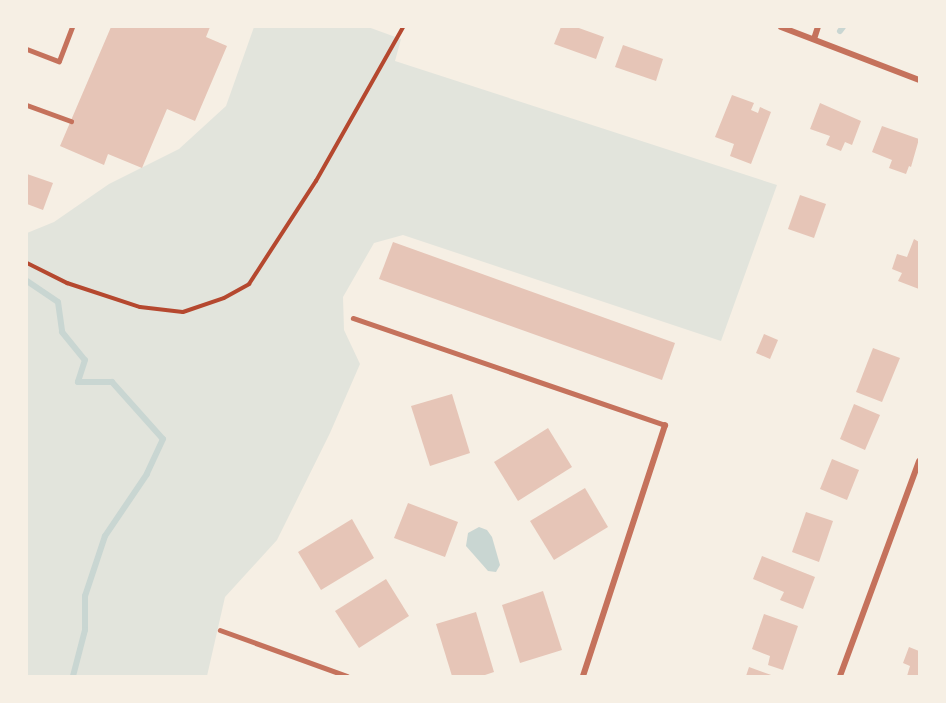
<!DOCTYPE html>
<html>
<head>
<meta charset="utf-8">
<style>
  body { margin:0 }
  #map { position:relative; width:946px; height:703px; overflow:hidden; background:#f6efe4; font-family:Raleway,sans-serif }
  div>[style] { position:absolute }
  [style*='--x'] { left:calc(var(--x)*1px); top:calc(var(--y)*1px); width:calc(var(--w)*1px); rotate:calc(var(--a)*1deg) }
  .green>* { inset:0; background:#e2e4dc }
  .water>* { inset:0; background:#c9d6d2 }
  .stream>* { height:6px; margin:-3px; padding:0 3px; transform-origin:3px; border-radius:3px; background:#c9d6d2 }
  .building>* { inset:0; background:#e6c5b7 }
  .path>* { height:4px; margin:-2px; padding:0 2px; transform-origin:2px; border-radius:2px; background:#b5482f }
  .service>* { height:4.5px; margin:-2.25px; padding:0 2.25px; transform-origin:2.25px; border-radius:2.25px; background:#c5725c }
  .minor>* { height:6px; margin:-3px; padding:0 3px; transform-origin:3px; border-radius:3px; background:#c5725c }
  span { translate:-50% -50%; white-space:nowrap; text-align:center; line-height:1.15; -webkit-text-stroke:4.5px #f6efe4; paint-order:stroke }
  .frame { position:absolute; inset:0; border:28px solid #f6efe4; pointer-events:none }
</style>
</head>
<body>
<div id="map">
  <div class="green">
    <div style="clip-path:polygon(254px 27px,368px 27px,401px 39px,395px 61px,777px 185px,721px 341px,403px 235px,374px 243px,343px 297px,344px 330px,360px 364px,330px 433px,277px 540px,225px 597px,207px 676px,27px 676px,27px 233px,54px 222px,109px 184px,179px 149px,226px 106px)"></div>
  </div>
  <div class="water">
    <div style="clip-path:polygon(479px 527px,487px 530px,492px 537px,500px 565px,496px 572px,488px 571px,466px 546px,468px 533px)"></div>
  </div>
  <div class="stream">
    <div style="--x:840;--y:31;--w:5;--a:-53"></div>
    <div style="--x:27;--y:281;--w:37;--a:34"></div>
    <div style="--x:58;--y:302;--w:30;--a:82"></div>
    <div style="--x:62;--y:332;--w:36;--a:51"></div>
    <div style="--x:85;--y:360;--w:23;--a:108"></div>
    <div style="--x:78;--y:382;--w:34;--a:0"></div>
    <div style="--x:112;--y:382;--w:76;--a:48.2"></div>
    <div style="--x:163;--y:439;--w:38;--a:115"></div>
    <div style="--x:147;--y:474;--w:75;--a:124.1"></div>
    <div style="--x:105;--y:536;--w:63;--a:108.4"></div>
    <div style="--x:85;--y:596;--w:34;--a:90"></div>
    <div style="--x:85;--y:630;--w:48;--a:104.6"></div>
  </div>
  <div class="building">
    <div style="clip-path:polygon(111px 27px,210px 27px,206px 37px,227px 46px,195px 121px,167px 109px,142px 168px,108px 154px,104px 165px,60px 146px)"></div>
    <div style="clip-path:polygon(561px 27px,576px 27px,604px 37px,596px 59px,554px 44px)"></div>
    <div style="clip-path:polygon(623px 45px,663px 59px,656px 81px,615px 67px)"></div>
    <div style="clip-path:polygon(732px 95px,754px 103px,751px 110px,758px 113px,760px 107px,771px 112px,751px 164px,730px 156px,734px 144px,715px 137px)"></div>
    <div style="clip-path:polygon(820px 103px,861px 121px,852px 145px,845px 142px,841px 151px,826px 145px,830px 136px,810px 129px)"></div>
    <div style="clip-path:polygon(882px 126px,919px 139px,911px 167px,909px 166px,906px 174px,889px 168px,892px 160px,872px 152px)"></div>
    <div style="clip-path:polygon(27px 174px,53px 183px,43px 210px,27px 204px)"></div>
    <div style="clip-path:polygon(800px 195px,826px 204px,814px 238px,788px 229px)"></div>
    <div style="clip-path:polygon(914px 239px,919px 242px,919px 289px,898px 281px,902px 273px,892px 269px,897px 254px,907px 257px)"></div>
    <div style="clip-path:polygon(393px 242px,675px 343px,662px 380px,379px 279px)"></div>
    <div style="clip-path:polygon(764px 334px,778px 340px,770px 359px,756px 353px)"></div>
    <div style="clip-path:polygon(873px 348px,900px 358px,882px 402px,856px 392px)"></div>
    <div style="clip-path:polygon(452px 394px,470px 453px,430px 466px,411px 406px)"></div>
    <div style="clip-path:polygon(854px 404px,880px 415px,865px 450px,840px 439px)"></div>
    <div style="clip-path:polygon(548px 428px,572px 467px,518px 501px,494px 462px)"></div>
    <div style="clip-path:polygon(832px 459px,859px 470px,847px 500px,820px 489px)"></div>
    <div style="clip-path:polygon(585px 488px,608px 527px,554px 560px,530px 521px)"></div>
    <div style="clip-path:polygon(408px 503px,458px 522px,445px 557px,394px 538px)"></div>
    <div style="clip-path:polygon(806px 512px,833px 521px,819px 562px,792px 552px)"></div>
    <div style="clip-path:polygon(352px 519px,374px 558px,321px 590px,298px 552px)"></div>
    <div style="clip-path:polygon(762px 556px,815px 577px,803px 609px,780px 600px,784px 592px,753px 579px)"></div>
    <div style="clip-path:polygon(386px 579px,409px 616px,359px 648px,335px 611px)"></div>
    <div style="clip-path:polygon(543px 591px,562px 650px,520px 663px,502px 605px)"></div>
    <div style="clip-path:polygon(476px 612px,494px 672px,482px 676px,452px 676px,436px 624px)"></div>
    <div style="clip-path:polygon(764px 614px,798px 626px,783px 670px,768px 665px,770px 656px,752px 649px)"></div>
    <div style="clip-path:polygon(909px 647px,919px 651px,919px 676px,907px 676px,910px 666px,903px 663px)"></div>
    <div style="clip-path:polygon(749px 667px,774px 676px,746px 676px)"></div>
  </div>
  <div class="path">
    <div style="--x:27;--y:263;--w:45;--a:26.6"></div>
    <div style="--x:67;--y:283;--w:77;--a:18.2"></div>
    <div style="--x:140;--y:307;--w:43;--a:6.6"></div>
    <div style="--x:183;--y:312;--w:43;--a:-18.9"></div>
    <div style="--x:224;--y:298;--w:29;--a:-29"></div>
    <div style="--x:249;--y:284;--w:123;--a:-57"></div>
    <div style="--x:316;--y:181;--w:177;--a:-60.5"></div>
  </div>
  <div class="service">
    <div style="--x:27;--y:49;--w:34;--a:21"></div>
    <div style="--x:59;--y:61;--w:36;--a:-69"></div>
    <div style="--x:27;--y:105;--w:47;--a:20"></div>
    <div style="--x:353;--y:318;--w:330;--a:18.9"></div>
    <div style="--x:220;--y:630;--w:135;--a:19.9"></div>
  </div>
  <div class="minor">
    <div style="--x:781;--y:27;--w:148;--a:21"></div>
    <div style="--x:814;--y:39;--w:13;--a:-72"></div>
    <div style="--x:583;--y:676;--w:264;--a:-71.9"></div>
    <div style="--x:840;--y:676;--w:229;--a:-69.8"></div>
  </div>
  <div class="frame"></div>
</div>
</body>
</html>
